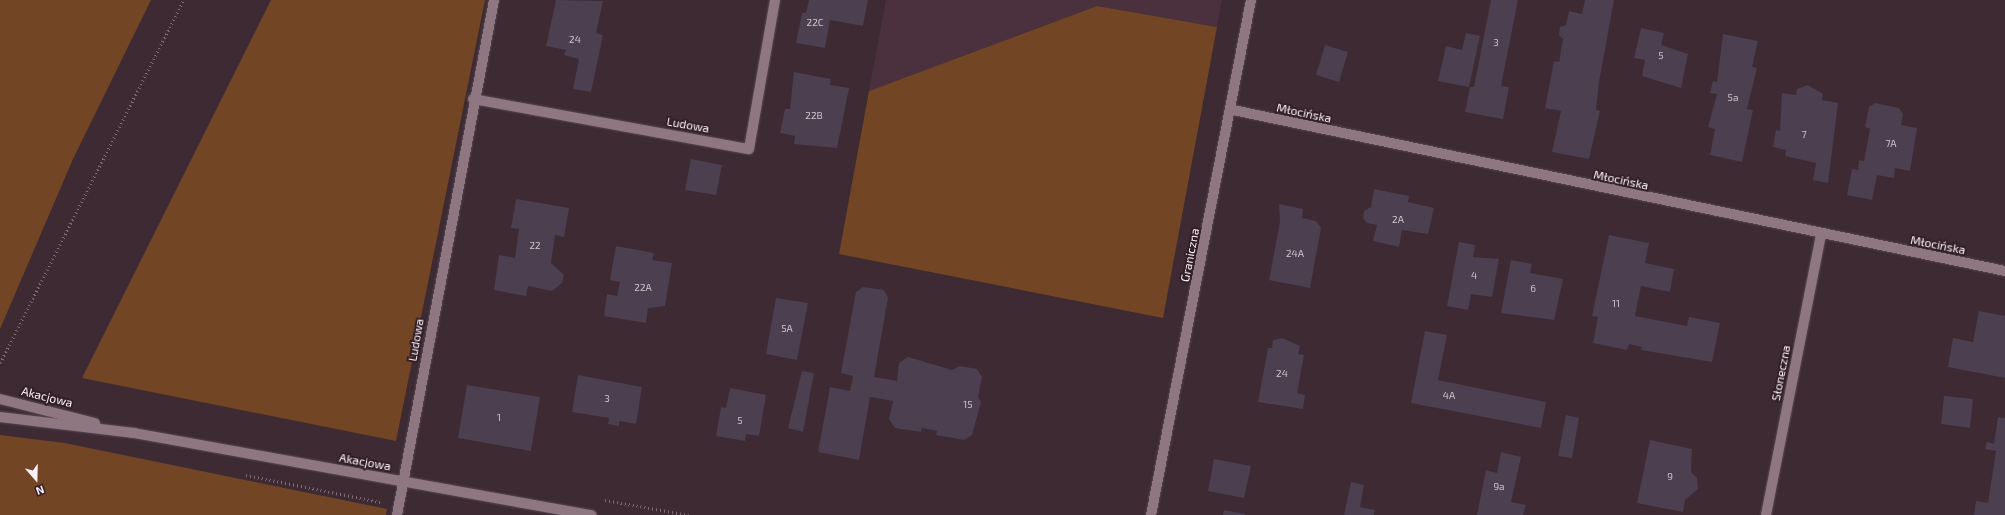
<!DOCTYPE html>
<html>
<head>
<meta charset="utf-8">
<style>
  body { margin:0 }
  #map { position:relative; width:2005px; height:515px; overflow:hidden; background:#3d2a33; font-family:"Exo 2",sans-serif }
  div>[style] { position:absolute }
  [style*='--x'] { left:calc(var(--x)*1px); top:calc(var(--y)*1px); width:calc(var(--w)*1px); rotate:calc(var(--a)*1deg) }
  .built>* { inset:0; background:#4b313e }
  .green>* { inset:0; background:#724525 }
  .building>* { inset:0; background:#4b3f50 }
  .path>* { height:2.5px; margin-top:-1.25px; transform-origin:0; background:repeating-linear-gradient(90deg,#7d6c74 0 1px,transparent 0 4px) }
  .roads { filter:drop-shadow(0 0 1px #574750) drop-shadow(0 0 1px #574750) }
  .minor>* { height:10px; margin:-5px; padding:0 5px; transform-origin:5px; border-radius:5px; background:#8e7781 }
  span { translate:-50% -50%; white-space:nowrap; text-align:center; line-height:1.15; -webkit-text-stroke:4px #322029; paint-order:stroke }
  .number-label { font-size:10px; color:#d0c4cc }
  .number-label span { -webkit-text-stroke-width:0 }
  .street-label { font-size:12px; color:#fdf0f6 }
  .north { position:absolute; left:16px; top:459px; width:40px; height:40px; -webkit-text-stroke:3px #322029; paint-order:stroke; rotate:160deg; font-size:11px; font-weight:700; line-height:16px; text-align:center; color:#fdf0f6 }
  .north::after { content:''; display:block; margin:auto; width:14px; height:18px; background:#fdf0f6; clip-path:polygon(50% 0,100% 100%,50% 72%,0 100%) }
</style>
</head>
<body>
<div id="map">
  <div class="built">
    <div style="clip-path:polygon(886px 0,1222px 0,1217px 27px,1097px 6px,869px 91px)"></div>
  </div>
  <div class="green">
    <div style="clip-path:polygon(0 0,151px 0,73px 159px,0 329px)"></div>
    <div style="clip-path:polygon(271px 0,485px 0,396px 441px,82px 378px)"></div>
    <div style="clip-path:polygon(1097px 6px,1217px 27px,1163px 318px,839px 254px,869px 91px)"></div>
    <div style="clip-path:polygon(0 435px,65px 443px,387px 509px,386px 515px,0 515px)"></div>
  </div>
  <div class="building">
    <div style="clip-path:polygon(556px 0,603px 1px,596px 33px,603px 35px,591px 92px,573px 89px,579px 59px,564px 55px,566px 50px,546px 46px)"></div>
    <div style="clip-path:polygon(809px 0,868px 0,863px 26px,830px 20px,825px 48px,796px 43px,802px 13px,806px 13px)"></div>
    <div style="clip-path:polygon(1491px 0,1518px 0,1501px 86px,1509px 87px,1503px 119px,1465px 112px,1470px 87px,1474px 87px)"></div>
    <div style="clip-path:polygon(1585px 0,1614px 0,1599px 82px,1596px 110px,1600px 111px,1589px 159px,1552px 152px,1561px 111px,1545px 108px,1554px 61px,1559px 62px,1563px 39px,1559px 35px,1560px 27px,1566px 25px,1569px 11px,1582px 14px)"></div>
    <div style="clip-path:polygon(1641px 28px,1664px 33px,1661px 45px,1688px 54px,1681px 88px,1642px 76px,1645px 60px,1634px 58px)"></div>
    <div style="clip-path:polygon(1466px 33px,1480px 36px,1469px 87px,1438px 81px,1446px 46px,1462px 50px)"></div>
    <div style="clip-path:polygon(1723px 34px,1758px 41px,1752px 67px,1757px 68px,1747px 109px,1753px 110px,1742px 162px,1710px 155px,1715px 129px,1708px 127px,1717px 94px,1710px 93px,1713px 81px,1717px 82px)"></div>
    <div style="clip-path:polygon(1325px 45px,1348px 52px,1339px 82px,1316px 75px)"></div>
    <div style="clip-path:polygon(794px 72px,831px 79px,830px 85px,849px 88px,837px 148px,794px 144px,795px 136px,780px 133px,785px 109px,790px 109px)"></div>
    <div style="clip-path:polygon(1808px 85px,1823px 94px,1822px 100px,1838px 103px,1828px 183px,1813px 180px,1816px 163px,1785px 156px,1786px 150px,1773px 147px,1776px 130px,1780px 131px,1782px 93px,1796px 95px,1797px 89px)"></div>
    <div style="clip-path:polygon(1875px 103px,1899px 108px,1903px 114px,1901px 125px,1917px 128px,1910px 171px,1895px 168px,1894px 178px,1877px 175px,1872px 200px,1847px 195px,1852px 169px,1858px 170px,1859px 160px,1864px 161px,1870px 129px,1865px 127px,1869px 107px)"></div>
    <div style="clip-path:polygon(691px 159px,722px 165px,716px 195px,685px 190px)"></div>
    <div style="clip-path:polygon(1374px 189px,1409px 196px,1408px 202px,1434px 208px,1428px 234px,1402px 230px,1399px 247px,1373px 241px,1377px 225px,1367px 223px,1363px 218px,1364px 211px,1371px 207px)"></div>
    <div style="clip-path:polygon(516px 199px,569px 208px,564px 237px,555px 235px,551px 263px,564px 275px,562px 283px,552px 291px,528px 286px,526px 296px,494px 290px,499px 255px,515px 258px,519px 229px,511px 228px)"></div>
    <div style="clip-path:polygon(1279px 204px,1303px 209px,1302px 218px,1316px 221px,1321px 228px,1310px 288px,1269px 280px,1280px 222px)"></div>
    <div style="clip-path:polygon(1609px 235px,1649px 243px,1645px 263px,1674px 269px,1670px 292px,1641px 286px,1635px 316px,1687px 326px,1689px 317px,1720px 323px,1712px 362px,1641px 350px,1642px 347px,1629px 344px,1627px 350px,1593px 343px,1598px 317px,1592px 316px)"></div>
    <div style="clip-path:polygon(1459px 242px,1475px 245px,1473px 257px,1499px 259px,1492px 297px,1471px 294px,1468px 310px,1447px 306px)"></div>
    <div style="clip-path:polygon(616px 246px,654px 253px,652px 260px,672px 263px,665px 306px,648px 308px,646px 323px,604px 316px,607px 294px,617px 296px,620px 282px,610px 280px)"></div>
    <div style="clip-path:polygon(1511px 260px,1532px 264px,1530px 273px,1563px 279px,1554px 320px,1501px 313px)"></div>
    <div style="clip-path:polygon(863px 287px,884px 290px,888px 298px,874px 377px,897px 381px,899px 363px,908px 357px,952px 370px,960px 366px,977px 369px,982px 377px,978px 397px,981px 402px,972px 435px,964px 440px,936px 435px,937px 431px,922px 428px,921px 432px,895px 428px,889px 419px,893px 401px,870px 397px,859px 460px,818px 452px,830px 387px,850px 391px,853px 376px,841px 373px,856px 292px)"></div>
    <div style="clip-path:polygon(776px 298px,808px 303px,797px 360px,766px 354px)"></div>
    <div style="clip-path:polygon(1979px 311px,2005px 316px,2005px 378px,1948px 367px,1953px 338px,1973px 342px)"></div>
    <div style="clip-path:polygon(1425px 331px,1447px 335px,1438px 380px,1546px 402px,1541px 428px,1411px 403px)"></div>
    <div style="clip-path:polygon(1282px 338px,1300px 346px,1298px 354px,1304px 355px,1297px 393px,1305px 395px,1303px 409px,1258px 402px,1268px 348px,1272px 348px,1273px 340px)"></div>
    <div style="clip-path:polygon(802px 371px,814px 373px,803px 432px,788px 428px)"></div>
    <div style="clip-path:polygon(578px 375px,642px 387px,636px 424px,619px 421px,619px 426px,608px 424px,609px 418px,572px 412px)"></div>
    <div style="clip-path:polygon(467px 385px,540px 397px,531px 451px,458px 438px)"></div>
    <div style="clip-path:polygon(730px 388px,766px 395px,759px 436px,746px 434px,745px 441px,716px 436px,721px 407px,726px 408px)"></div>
    <div style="clip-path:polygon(1944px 396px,1973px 399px,1970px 428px,1941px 424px)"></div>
    <div style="clip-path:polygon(1566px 415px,1579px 418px,1572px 458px,1558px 456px)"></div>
    <div style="clip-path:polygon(1998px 417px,2005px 418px,2005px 515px,1974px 515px,1976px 501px,1988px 503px,1996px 451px,1985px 449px,1987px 442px,1994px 444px)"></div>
    <div style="clip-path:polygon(1650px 440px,1692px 449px,1691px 472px,1697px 478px,1698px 489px,1685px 500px,1683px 512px,1637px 503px)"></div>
    <div style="clip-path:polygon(1501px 452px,1521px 457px,1511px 502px,1526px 505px,1523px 515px,1477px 515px,1486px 470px,1497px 473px)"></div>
    <div style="clip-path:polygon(1214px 459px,1251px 466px,1244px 498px,1208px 491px)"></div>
    <div style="clip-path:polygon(1351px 482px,1364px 485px,1360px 507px,1375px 510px,1374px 515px,1344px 515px)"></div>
    <div style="clip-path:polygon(1224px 510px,1245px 514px,1245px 515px,1223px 515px)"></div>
  </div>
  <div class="path">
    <div style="--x:0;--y:363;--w:407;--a:-63.2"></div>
    <div style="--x:246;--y:475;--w:137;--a:11.4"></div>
    <div style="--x:605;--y:500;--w:85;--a:10.1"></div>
  </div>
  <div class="roads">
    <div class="minor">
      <div style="--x:473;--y:99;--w:280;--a:10.3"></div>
      <div style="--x:749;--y:149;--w:151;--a:-80.1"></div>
      <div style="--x:1233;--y:110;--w:789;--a:11.78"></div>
      <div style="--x:0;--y:399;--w:98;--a:14.2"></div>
      <div style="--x:0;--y:417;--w:135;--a:6.8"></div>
      <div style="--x:134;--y:433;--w:465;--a:10.2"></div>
      <div style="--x:397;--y:515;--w:524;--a:-79.33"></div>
      <div style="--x:1151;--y:515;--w:525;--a:-79.01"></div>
      <div style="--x:1766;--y:515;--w:285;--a:-78.9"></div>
    </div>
  </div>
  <div class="number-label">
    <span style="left:815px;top:23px">22C</span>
    <span style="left:575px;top:40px">24</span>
    <span style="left:1496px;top:43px">3</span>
    <span style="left:1661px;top:56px">5</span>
    <span style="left:1733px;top:98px">5a</span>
    <span style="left:814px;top:116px">22B</span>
    <span style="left:1804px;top:135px">7</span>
    <span style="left:1891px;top:144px">7A</span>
    <span style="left:1398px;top:220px">2A</span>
    <span style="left:535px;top:246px">22</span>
    <span style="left:1295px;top:254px">24A</span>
    <span style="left:1474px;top:276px">4</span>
    <span style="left:643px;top:288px">22A</span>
    <span style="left:1533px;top:289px">6</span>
    <span style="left:1616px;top:304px">11</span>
    <span style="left:787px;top:329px">5A</span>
    <span style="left:1282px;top:374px">24</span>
    <span style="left:1449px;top:396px">4A</span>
    <span style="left:607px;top:399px">3</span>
    <span style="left:968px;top:405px">15</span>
    <span style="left:499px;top:418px">1</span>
    <span style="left:740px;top:421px">5</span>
    <span style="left:1670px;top:477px">9</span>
    <span style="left:1499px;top:487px">9a</span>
  </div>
  <div class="street-label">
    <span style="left:1304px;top:113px;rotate:12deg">Młocińska</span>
    <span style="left:688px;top:125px;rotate:10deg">Ludowa</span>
    <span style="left:1621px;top:180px;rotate:12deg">Młocińska</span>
    <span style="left:1938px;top:245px;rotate:11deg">Młocińska</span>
    <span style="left:1190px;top:255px;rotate:-79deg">Graniczna</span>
    <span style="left:416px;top:340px;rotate:-80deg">Ludowa</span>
    <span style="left:1781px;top:373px;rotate:-79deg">Słoneczna</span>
    <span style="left:47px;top:397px;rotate:14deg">Akacjowa</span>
    <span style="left:365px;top:462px;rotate:10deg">Akacjowa</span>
  </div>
  <div class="north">N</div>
</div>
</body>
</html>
